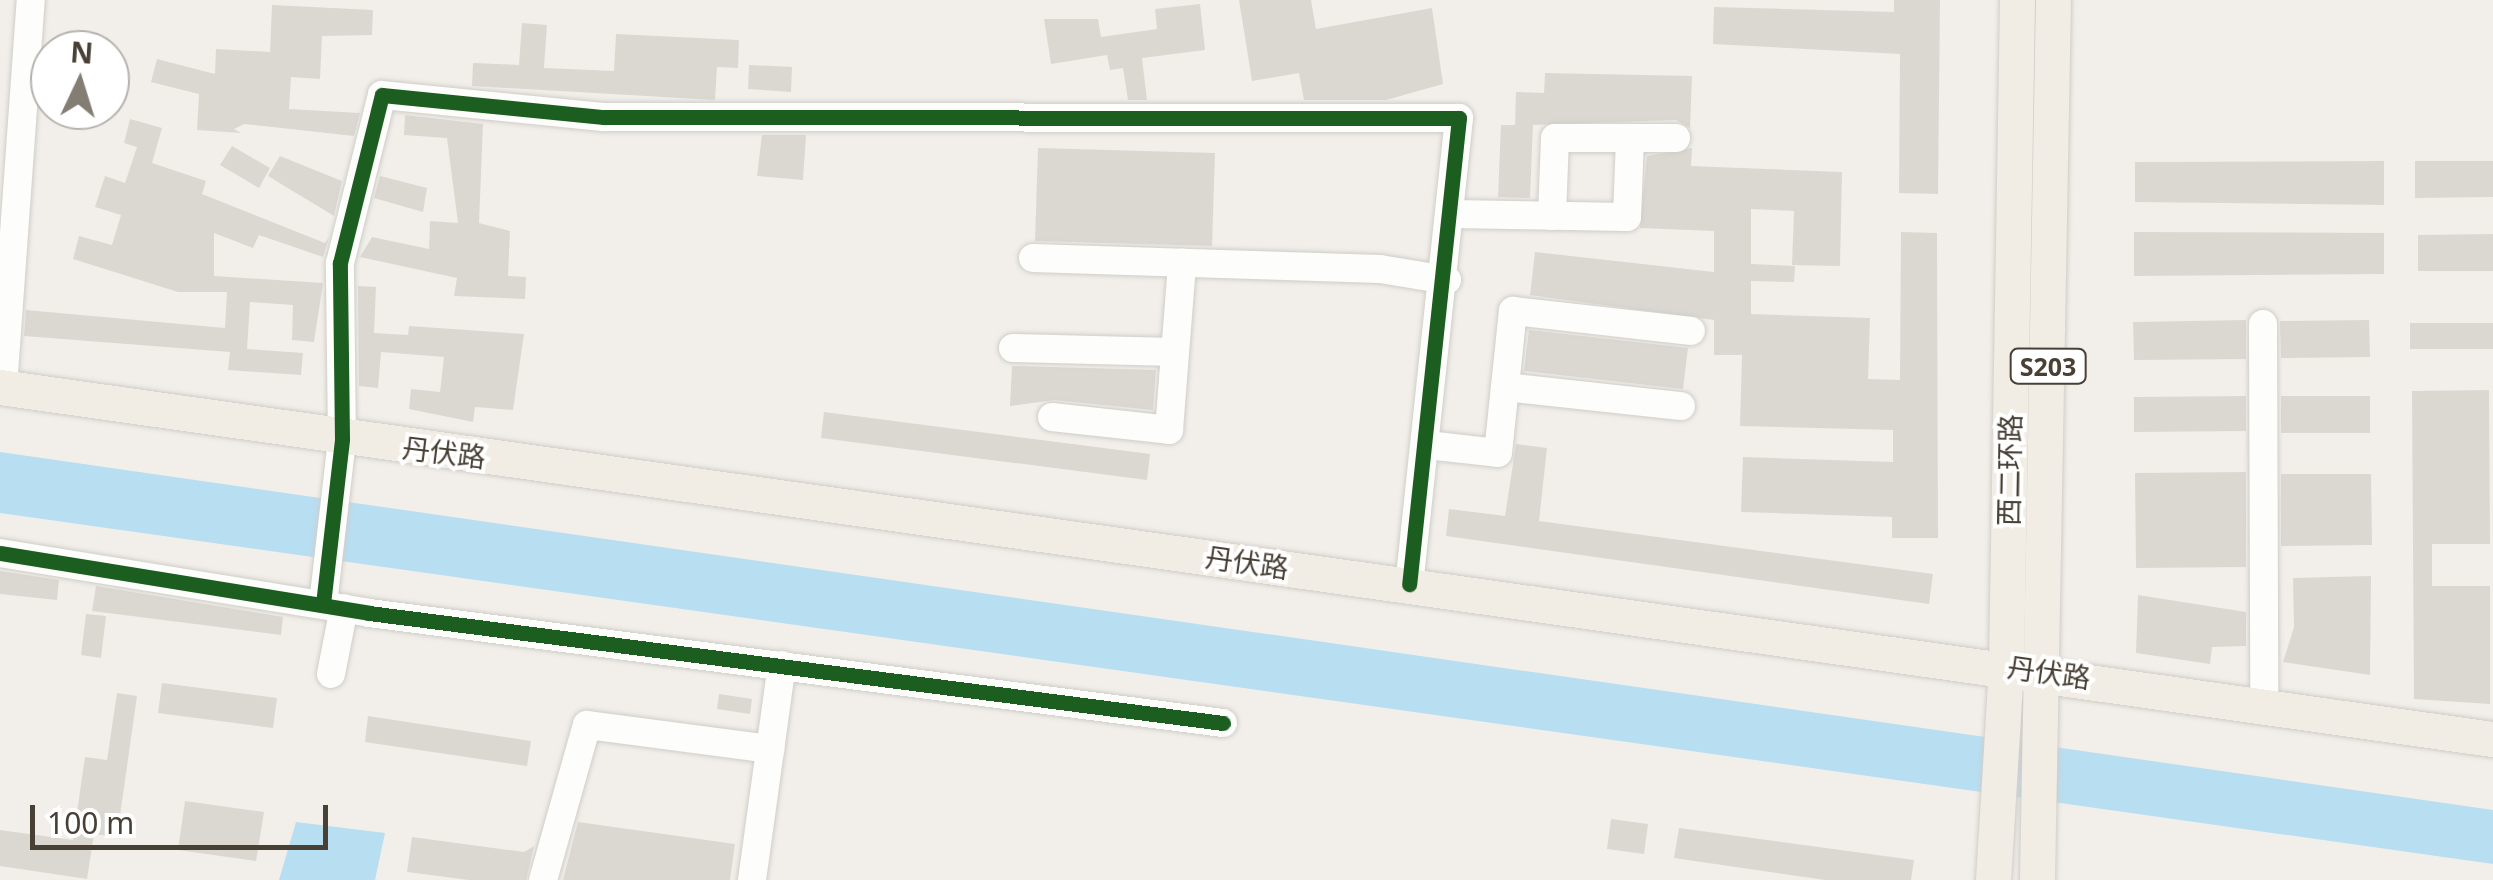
<!DOCTYPE html>
<html>
<head>
<meta charset="utf-8">
<style>
  body { margin:0 }
  #map { position:relative; width:2493px; height:880px; overflow:hidden; background:#f2efea; font-family:"Noto Sans","Noto Sans SC",sans-serif }
  div>[style] { position:absolute }
  [style*='--x'] { left:calc(var(--x)*1px); top:calc(var(--y)*1px); width:calc(var(--w)*1px); rotate:calc(var(--a)*1deg) }
  .water>* { inset:0; background:#b8def2 }
  .building>* { inset:0; background:#dbd8d2 }
  .roads { filter:drop-shadow(0 0 2px #d0cdc8) drop-shadow(0 0 2px #d0cdc8) }
  .minor>* { height:28px; margin:-14px; padding:0 14px; transform-origin:14px; border-radius:14px; background:#fdfdfc }
  .major>* { height:35px; margin:-17.5px; padding:0 17.5px; transform-origin:17.5px; border-radius:17.5px; background:#f1ece4 }
  .cycleway>* { height:15px; margin:-7.5px; padding:0 7.5px; transform-origin:7.5px; border-radius:7.5px; background:#1b5e20 }
  span { translate:-50% -50%; white-space:nowrap; text-align:center; line-height:1.15; -webkit-text-stroke:8px #fff; paint-order:stroke }
  .shield-label span { padding:2px 8px; background:#fff; border:2px solid; border-radius:8px; -webkit-text-stroke-width:0 }
  .shield-label { font-size:25px; color:#484035; font-weight:700 }
  .street-label { font-size:28px; color:#484035 }
  .north { position:absolute; left:30px; top:30px; width:100px; height:100px; box-sizing:border-box; background:#fff; border:2px solid #b6b3ae; border-radius:50%; rotate:4deg; font-size:28px; font-weight:700; line-height:40px; text-align:center; color:#484035 }
  .north::after { content:''; display:block; margin:auto; width:35px; height:45px; background:#847d74; clip-path:polygon(50% 0,100% 100%,50% 72%,0 100%) }
  .scale { position:absolute; left:30px; top:805px; width:298px; height:45px; box-sizing:border-box; border:5px solid #484035; border-top:0; padding-left:12px; font-size:30px; line-height:35px; white-space:nowrap; color:#484035; -webkit-text-stroke:8px #fff; paint-order:stroke }
</style>
</head>
<body>
<div id="map">
  <div class="water">
    <div style="clip-path:polygon(0 452px,2493px 810px,2493px 864px,0 513px)"></div>
    <div style="clip-path:polygon(296px 822px,385px 833px,375px 880px,279px 880px)"></div>
  </div>
  <div class="building">
    <div style="clip-path:polygon(1239px 0,1311px 0,1316px 29px,1432px 8px,1443px 84px,1386px 100px,1304px 100px,1299px 73px,1252px 81px)"></div>
    <div style="clip-path:polygon(1894px 0,1940px 0,1938px 194px,1899px 193px,1900px 54px,1713px 44px,1714px 7px,1894px 12px)"></div>
    <div style="clip-path:polygon(1200px 4px,1205px 50px,1142px 58px,1147px 100px,1128px 100px,1123px 68px,1110px 70px,1107px 55px,1051px 64px,1044px 19px,1098px 19px,1101px 37px,1157px 29px,1155px 9px)"></div>
    <div style="clip-path:polygon(272px 5px,373px 10px,372px 35px,322px 36px,320px 79px,291px 77px,289px 109px,360px 113px,354px 136px,244px 124px,234px 129px,241px 133px,197px 130px,199px 94px,151px 82px,157px 59px,215px 74px,216px 49px,270px 52px)"></div>
    <div style="clip-path:polygon(522px 23px,547px 25px,544px 68px,614px 71px,616px 34px,739px 40px,738px 68px,717px 67px,715px 100px,472px 86px,473px 63px,519px 65px)"></div>
    <div style="clip-path:polygon(749px 65px,792px 67px,791px 92px,748px 89px)"></div>
    <div style="clip-path:polygon(1545px 73px,1692px 76px,1690px 128px,1676px 120px,1533px 125px,1530px 198px,1498px 197px,1501px 125px,1515px 125px,1516px 92px,1544px 93px)"></div>
    <div style="clip-path:polygon(405px 115px,483px 124px,479px 223px,510px 231px,508px 276px,526px 277px,525px 299px,454px 296px,457px 278px,360px 257px,372px 237px,429px 249px,430px 221px,458px 223px,447px 138px,404px 135px)"></div>
    <div style="clip-path:polygon(130px 119px,162px 128px,152px 163px,206px 181px,202px 194px,325px 243px,329px 237px,323px 257px,259px 235px,253px 248px,214px 233px,214px 276px,323px 283px,314px 342px,292px 340px,293px 305px,250px 302px,247px 349px,303px 353px,301px 375px,228px 370px,230px 352px,24px 336px,26px 310px,225px 328px,227px 292px,178px 292px,73px 259px,79px 236px,112px 245px,121px 215px,95px 207px,105px 176px,125px 183px,137px 147px,124px 143px)"></div>
    <div style="clip-path:polygon(762px 135px,806px 135px,803px 180px,757px 176px)"></div>
    <div style="clip-path:polygon(232px 146px,270px 168px,259px 188px,220px 165px)"></div>
    <div style="clip-path:polygon(1038px 148px,1215px 153px,1212px 246px,1035px 241px)"></div>
    <div style="clip-path:polygon(1692px 148px,1691px 166px,1842px 172px,1840px 266px,1792px 265px,1794px 211px,1751px 209px,1751px 264px,1795px 266px,1794px 282px,1751px 281px,1751px 314px,1870px 318px,1868px 379px,1900px 380px,1901px 232px,1937px 233px,1938px 538px,1892px 538px,1892px 517px,1741px 512px,1743px 457px,1893px 462px,1893px 430px,1740px 426px,1742px 355px,1714px 355px,1714px 320px,1530px 295px,1535px 252px,1714px 272px,1714px 231px,1640px 228px,1647px 156px)"></div>
    <div style="clip-path:polygon(280px 156px,342px 181px,334px 216px,268px 176px)"></div>
    <div style="clip-path:polygon(2384px 161px,2384px 205px,2135px 202px,2135px 162px)"></div>
    <div style="clip-path:polygon(2415px 161px,2493px 161px,2493px 197px,2415px 198px)"></div>
    <div style="clip-path:polygon(380px 176px,427px 188px,423px 212px,374px 198px)"></div>
    <div style="clip-path:polygon(2134px 232px,2384px 233px,2384px 274px,2134px 276px)"></div>
    <div style="clip-path:polygon(2493px 234px,2493px 271px,2418px 271px,2418px 235px)"></div>
    <div style="clip-path:polygon(358px 286px,376px 287px,374px 333px,408px 335px,409px 326px,524px 334px,513px 410px,475px 407px,473px 422px,409px 409px,411px 389px,440px 392px,444px 357px,381px 352px,378px 388px,359px 386px)"></div>
    <div style="clip-path:polygon(2246px 320px,2246px 359px,2134px 360px,2133px 322px)"></div>
    <div style="clip-path:polygon(2369px 320px,2370px 357px,2281px 358px,2280px 321px)"></div>
    <div style="clip-path:polygon(2410px 323px,2493px 323px,2493px 349px,2410px 349px)"></div>
    <div style="clip-path:polygon(1529px 330px,1688px 348px,1683px 389px,1524px 371px)"></div>
    <div style="clip-path:polygon(1012px 366px,1156px 370px,1153px 410px,1054px 400px,1010px 406px)"></div>
    <div style="clip-path:polygon(2489px 390px,2490px 544px,2432px 544px,2432px 586px,2490px 586px,2490px 704px,2414px 699px,2412px 391px)"></div>
    <div style="clip-path:polygon(2246px 396px,2246px 431px,2134px 432px,2134px 397px)"></div>
    <div style="clip-path:polygon(2281px 396px,2370px 396px,2370px 433px,2281px 433px)"></div>
    <div style="clip-path:polygon(824px 412px,1150px 454px,1147px 480px,821px 438px)"></div>
    <div style="clip-path:polygon(1516px 444px,1547px 448px,1539px 521px,1933px 574px,1929px 604px,1446px 536px,1449px 509px,1505px 516px)"></div>
    <div style="clip-path:polygon(2246px 472px,2246px 567px,2136px 568px,2135px 473px)"></div>
    <div style="clip-path:polygon(2281px 474px,2371px 474px,2372px 545px,2281px 546px)"></div>
    <div style="clip-path:polygon(0 571px,59px 580px,57px 600px,0 594px)"></div>
    <div style="clip-path:polygon(2371px 576px,2370px 675px,2283px 662px,2294px 627px,2293px 578px)"></div>
    <div style="clip-path:polygon(96px 586px,283px 617px,281px 635px,92px 611px)"></div>
    <div style="clip-path:polygon(2138px 595px,2246px 612px,2246px 646px,2212px 647px,2210px 664px,2136px 653px)"></div>
    <div style="clip-path:polygon(86px 614px,106px 616px,101px 658px,81px 655px)"></div>
    <div style="clip-path:polygon(162px 683px,277px 698px,273px 728px,158px 713px)"></div>
    <div style="clip-path:polygon(117px 693px,137px 696px,117px 837px,94px 834px,87px 879px,0 866px,0 830px,73px 840px,85px 757px,107px 760px)"></div>
    <div style="clip-path:polygon(719px 694px,752px 699px,750px 714px,717px 709px)"></div>
    <div style="clip-path:polygon(368px 716px,531px 741px,527px 766px,365px 742px)"></div>
    <div style="clip-path:polygon(185px 801px,264px 812px,256px 861px,178px 850px)"></div>
    <div style="clip-path:polygon(1611px 819px,1648px 824px,1644px 854px,1607px 849px)"></div>
    <div style="clip-path:polygon(578px 822px,735px 844px,730px 880px,563px 880px)"></div>
    <div style="clip-path:polygon(1679px 828px,1914px 860px,1911px 880px,1825px 880px,1674px 858px)"></div>
    <div style="clip-path:polygon(412px 837px,524px 852px,534px 846px,526px 880px,469px 880px,407px 872px)"></div>
  </div>
  <div class="roads">
    <div class="minor">
      <div style="--x:1452;--y:214;--w:175;--a:1"></div>
      <div style="--x:1627;--y:217;--w:78;--a:-87.8"></div>
      <div style="--x:1552;--y:216;--w:78;--a:-87.8"></div>
      <div style="--x:1555;--y:138;--w:121;--a:0"></div>
      <div style="--x:1033;--y:258;--w:347;--a:1.8"></div>
      <div style="--x:1380;--y:269;--w:68;--a:9.3"></div>
      <div style="--x:2263;--y:324;--w:380;--a:89.8"></div>
      <div style="--x:1013;--y:348;--w:162;--a:1.4"></div>
      <div style="--x:3;--y:387;--w:388;--a:-85.9"></div>
      <div style="--x:1505;--y:387;--w:177;--a:6.2"></div>
      <div style="--x:1052;--y:417;--w:118;--a:6.3"></div>
      <div style="--x:1169;--y:430;--w:168;--a:-85.5"></div>
      <div style="--x:1427;--y:445;--w:71;--a:6.4"></div>
      <div style="--x:1498;--y:453;--w:143;--a:-84"></div>
      <div style="--x:1513;--y:311;--w:179;--a:6.4"></div>
      <div style="--x:0;--y:553;--w:374;--a:9.2"></div>
      <div style="--x:369;--y:613;--w:861;--a:7.34"></div>
      <div style="--x:323;--y:604;--w:166;--a:-83.4"></div>
      <div style="--x:342;--y:439;--w:176;--a:-90.7"></div>
      <div style="--x:340;--y:263;--w:173;--a:-76"></div>
      <div style="--x:382;--y:95;--w:223;--a:5.7"></div>
      <div style="--x:604;--y:117;--w:855;--a:0.07"></div>
      <div style="--x:1459;--y:118;--w:469;--a:96.1"></div>
      <div style="--x:331;--y:674;--w:67;--a:-78.9"></div>
      <div style="--x:543;--y:880;--w:161;--a:-74.2"></div>
      <div style="--x:587;--y:725;--w:185;--a:7.5"></div>
      <div style="--x:752;--y:880;--w:217;--a:-82.1"></div>
    </div>
    <div class="major">
      <div style="--x:0;--y:387;--w:2518;--a:8.04"></div>
      <div style="--x:1993;--y:880;--w:215;--a:-86.5"></div>
      <div style="--x:2006;--y:665;--w:665;--a:-89.05"></div>
      <div style="--x:2037;--y:880;--w:880;--a:-88.96"></div>
    </div>
  </div>
  <div class="cycleway">
    <div style="--x:0;--y:553;--w:374;--a:9.2"></div>
    <div style="--x:369;--y:613;--w:861;--a:7.34"></div>
    <div style="--x:323;--y:604;--w:166;--a:-83.4"></div>
    <div style="--x:342;--y:439;--w:176;--a:-90.7"></div>
    <div style="--x:340;--y:263;--w:173;--a:-76"></div>
    <div style="--x:382;--y:95;--w:223;--a:5.7"></div>
    <div style="--x:604;--y:117;--w:855;--a:0.07"></div>
    <div style="--x:1459;--y:118;--w:469;--a:96.1"></div>
  </div>
  <div class="shield-label">
    <span style="left:2048px;top:366px">S203</span>
  </div>
  <div class="street-label">
    <span style="left:444px;top:452px;rotate:7deg">丹伏路</span>
    <span style="left:2009px;top:470px;rotate:-89deg">西二环路</span>
    <span style="left:1247px;top:562px;rotate:8deg">丹伏路</span>
    <span style="left:2049px;top:672px;rotate:8deg">丹伏路</span>
  </div>
  <div class="north">N</div>
  <div class="scale">100 m</div>
</div>
</body>
</html>
